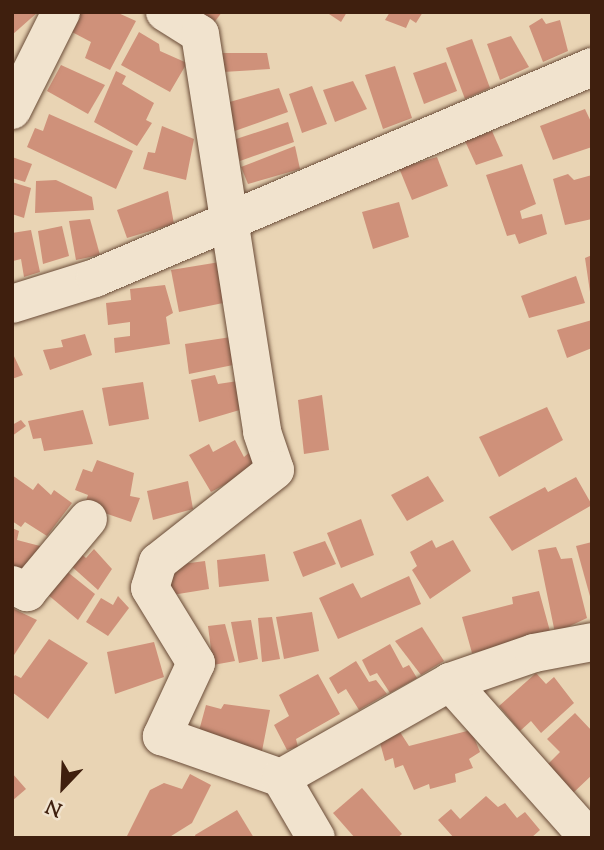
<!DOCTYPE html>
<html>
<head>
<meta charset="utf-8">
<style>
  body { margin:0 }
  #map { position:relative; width:604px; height:850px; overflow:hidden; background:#e9d4b4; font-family:"Sorts Mill Goudy",serif }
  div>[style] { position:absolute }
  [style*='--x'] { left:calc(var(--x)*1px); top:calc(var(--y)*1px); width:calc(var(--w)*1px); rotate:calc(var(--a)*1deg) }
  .building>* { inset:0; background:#cf917a }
  .roads { filter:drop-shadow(0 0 2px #6a4c38) drop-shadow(0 0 2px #6a4c38) }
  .minor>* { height:38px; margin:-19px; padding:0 19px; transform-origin:19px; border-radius:19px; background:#f1e3ce }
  span { translate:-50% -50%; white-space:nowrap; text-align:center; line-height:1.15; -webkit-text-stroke:6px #f1e3ce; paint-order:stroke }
  .frame { position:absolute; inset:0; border:14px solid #3f1f0e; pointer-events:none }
  .north { position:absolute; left:28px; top:752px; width:70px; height:70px; -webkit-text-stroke:5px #f1e3ce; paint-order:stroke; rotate:203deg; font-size:19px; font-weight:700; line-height:28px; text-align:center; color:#3f1f0e }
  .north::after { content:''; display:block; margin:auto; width:24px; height:32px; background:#3f1f0e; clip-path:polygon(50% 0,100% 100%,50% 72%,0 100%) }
</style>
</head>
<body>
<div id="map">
  <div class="building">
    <div style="clip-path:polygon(12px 12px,38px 12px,12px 35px)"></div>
    <div style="clip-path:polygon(80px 12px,116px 12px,136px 21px,110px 70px,85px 58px,91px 42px,72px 32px)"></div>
    <div style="clip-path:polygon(192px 12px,222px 12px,210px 28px)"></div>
    <div style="clip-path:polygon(326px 12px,347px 12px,341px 22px)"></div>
    <div style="clip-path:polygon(390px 12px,423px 12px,416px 23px,410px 19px,406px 28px,385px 20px)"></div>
    <div style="clip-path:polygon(542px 18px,546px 24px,560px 20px,568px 51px,543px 62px,529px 26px)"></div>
    <div style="clip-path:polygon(139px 32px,159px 44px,160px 51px,187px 63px,170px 92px,121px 65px)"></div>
    <div style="clip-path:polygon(511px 36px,529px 67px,500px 80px,487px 44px)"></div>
    <div style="clip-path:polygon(472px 39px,490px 88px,465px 99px,446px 48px)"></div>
    <div style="clip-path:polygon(219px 53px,267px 53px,270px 69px,223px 72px)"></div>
    <div style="clip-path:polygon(446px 62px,457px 91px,424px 104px,413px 73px)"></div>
    <div style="clip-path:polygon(61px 65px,105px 85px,88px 114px,47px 91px)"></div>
    <div style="clip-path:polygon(395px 66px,412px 118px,383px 129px,365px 75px)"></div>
    <div style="clip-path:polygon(116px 71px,126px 76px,122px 84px,154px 103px,146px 120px,152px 123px,137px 146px,94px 122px)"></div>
    <div style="clip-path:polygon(353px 81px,367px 109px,335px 122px,323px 90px)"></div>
    <div style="clip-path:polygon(312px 86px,327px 124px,302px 133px,289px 94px)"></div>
    <div style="clip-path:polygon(279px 88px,288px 112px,232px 132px,226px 103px)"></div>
    <div style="clip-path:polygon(585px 109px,592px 124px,592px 147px,553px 160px,540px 126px)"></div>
    <div style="clip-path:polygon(49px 114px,133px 151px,116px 189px,27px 147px,35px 128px,43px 131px)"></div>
    <div style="clip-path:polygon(288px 122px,294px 142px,240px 161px,233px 140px)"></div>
    <div style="clip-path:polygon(162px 126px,194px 139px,186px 180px,143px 169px,148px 152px,155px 153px)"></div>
    <div style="clip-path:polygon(492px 131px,503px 156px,476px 165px,465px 141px)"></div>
    <div style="clip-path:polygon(295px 146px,300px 169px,248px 184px,241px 167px)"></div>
    <div style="clip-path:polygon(12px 157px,32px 164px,25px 182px,12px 178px)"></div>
    <div style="clip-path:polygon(437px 157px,448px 186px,412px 200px,399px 168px)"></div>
    <div style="clip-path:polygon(522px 164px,536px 204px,520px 211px,522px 219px,542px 214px,547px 234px,519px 244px,515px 234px,507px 236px,486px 175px)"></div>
    <div style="clip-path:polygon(568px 174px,574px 180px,592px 175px,592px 219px,565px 225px,553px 179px)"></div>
    <div style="clip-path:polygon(56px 180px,92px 197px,94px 210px,35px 213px,36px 181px)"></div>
    <div style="clip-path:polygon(12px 182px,31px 188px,24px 218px,12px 214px)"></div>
    <div style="clip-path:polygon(168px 191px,174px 224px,127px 238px,117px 210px)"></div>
    <div style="clip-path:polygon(399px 202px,409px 237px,373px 249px,362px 212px)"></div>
    <div style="clip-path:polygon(90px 219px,100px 255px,76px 260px,69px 221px)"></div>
    <div style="clip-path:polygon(62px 226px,69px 256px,43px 264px,38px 231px)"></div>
    <div style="clip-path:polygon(31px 230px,40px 272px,24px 277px,21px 259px,13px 261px,12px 233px)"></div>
    <div style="clip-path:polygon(592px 255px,592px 292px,590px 292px,585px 258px)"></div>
    <div style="clip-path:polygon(226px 261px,233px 301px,179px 312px,171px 270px)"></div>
    <div style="clip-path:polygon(576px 276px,585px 303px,529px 318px,521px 296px)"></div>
    <div style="clip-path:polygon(165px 285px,173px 313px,166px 317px,170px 344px,115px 353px,114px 338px,130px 336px,130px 322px,108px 325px,106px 303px,131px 300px,130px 289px)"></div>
    <div style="clip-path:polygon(592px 320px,592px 348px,567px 358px,557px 330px)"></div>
    <div style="clip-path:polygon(85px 334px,92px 355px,50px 370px,43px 350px,63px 347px,61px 340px)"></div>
    <div style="clip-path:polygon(231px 337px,238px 364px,189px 374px,185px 344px)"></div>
    <div style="clip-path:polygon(12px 352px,23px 375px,12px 379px)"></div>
    <div style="clip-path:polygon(215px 375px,218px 384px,238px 381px,243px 409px,199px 422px,191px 380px)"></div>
    <div style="clip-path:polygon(143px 382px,149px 419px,109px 426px,102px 388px)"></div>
    <div style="clip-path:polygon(322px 395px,329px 450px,304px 454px,298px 400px)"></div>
    <div style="clip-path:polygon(547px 407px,563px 440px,499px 477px,479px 437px)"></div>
    <div style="clip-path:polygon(83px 410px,93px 444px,44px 451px,41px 438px,33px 439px,28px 421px)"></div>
    <div style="clip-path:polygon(21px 420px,26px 426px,12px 436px,12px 425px)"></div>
    <div style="clip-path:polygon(235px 440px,244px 457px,251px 451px,259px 466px,211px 492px,189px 455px,209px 444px,213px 452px)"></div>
    <div style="clip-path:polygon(97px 460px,134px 473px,130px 496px,140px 498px,131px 522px,84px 506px,88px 495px,75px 490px,83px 469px,92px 472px)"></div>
    <div style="clip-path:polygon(12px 475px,33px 490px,38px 483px,51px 495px,54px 490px,72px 503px,47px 536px,25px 522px,21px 527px,12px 521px)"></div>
    <div style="clip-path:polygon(428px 476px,444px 501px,407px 521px,391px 495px)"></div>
    <div style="clip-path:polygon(576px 477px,592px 505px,512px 551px,489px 517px,545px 487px,548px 492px)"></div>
    <div style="clip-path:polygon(188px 481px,193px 509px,153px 520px,147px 491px)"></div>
    <div style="clip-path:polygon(361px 519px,374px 555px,341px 568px,327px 533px)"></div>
    <div style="clip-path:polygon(12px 528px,19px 531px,17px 540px,40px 546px,31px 576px,12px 568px)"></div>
    <div style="clip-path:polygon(432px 540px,436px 548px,453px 540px,471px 571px,430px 599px,412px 570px,417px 566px,410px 552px)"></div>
    <div style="clip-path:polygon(325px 541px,336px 564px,303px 577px,293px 552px)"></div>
    <div style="clip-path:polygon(592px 542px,592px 600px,591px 600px,576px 546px)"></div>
    <div style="clip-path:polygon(556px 547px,561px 559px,572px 558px,587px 618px,555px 633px,538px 550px)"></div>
    <div style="clip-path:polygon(94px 549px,112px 569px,98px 590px,69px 564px,79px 552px,86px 558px)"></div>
    <div style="clip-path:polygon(265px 554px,269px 581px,219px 587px,217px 560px)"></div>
    <div style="clip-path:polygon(205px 561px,209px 589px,172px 595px,167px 566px)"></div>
    <div style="clip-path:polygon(65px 570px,95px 594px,78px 620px,47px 594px)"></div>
    <div style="clip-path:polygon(409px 576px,421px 604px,338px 639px,319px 598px,353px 583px,361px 598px)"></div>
    <div style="clip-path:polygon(539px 591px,551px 635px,472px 653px,462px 617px,513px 604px,512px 597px)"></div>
    <div style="clip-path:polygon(118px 596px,129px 608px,108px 636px,86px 622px,101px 598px,113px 605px)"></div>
    <div style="clip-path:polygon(12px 608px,37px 620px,14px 655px,12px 654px)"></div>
    <div style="clip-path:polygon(312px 612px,319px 651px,284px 659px,276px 617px)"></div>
    <div style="clip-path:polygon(272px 617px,280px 659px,262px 662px,258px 618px)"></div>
    <div style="clip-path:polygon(251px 620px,258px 659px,239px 663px,231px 622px)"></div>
    <div style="clip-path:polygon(225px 624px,235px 661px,213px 665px,208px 626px)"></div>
    <div style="clip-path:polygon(422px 627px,444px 661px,421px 675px,395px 641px)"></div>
    <div style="clip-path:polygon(49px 639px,88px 663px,48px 719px,12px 692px,12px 679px,15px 675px,21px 678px)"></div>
    <div style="clip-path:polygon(154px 642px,164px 677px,115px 694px,107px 652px)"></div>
    <div style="clip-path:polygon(390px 644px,403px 668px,409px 665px,417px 678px,390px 693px,377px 673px,370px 676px,362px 660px)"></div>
    <div style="clip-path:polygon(356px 661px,369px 682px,376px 680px,387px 694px,359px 710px,346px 689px,338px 694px,329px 678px)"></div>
    <div style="clip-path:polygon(536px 673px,546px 684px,554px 677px,574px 703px,541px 733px,531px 721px,520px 731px,499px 706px)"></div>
    <div style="clip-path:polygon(318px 674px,340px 714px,296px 739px,298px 747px,287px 750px,274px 725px,289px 716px,279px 695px)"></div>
    <div style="clip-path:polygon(224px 704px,270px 710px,262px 751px,196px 742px,206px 705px,221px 709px)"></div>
    <div style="clip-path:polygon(575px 713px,592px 731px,592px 775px,573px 793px,548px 764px,560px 752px,547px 739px)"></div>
    <div style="clip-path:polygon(471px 730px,480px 752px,469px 759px,473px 768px,455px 774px,456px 782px,430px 789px,429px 784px,414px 790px,403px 765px,395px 768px,393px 758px,385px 761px,379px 739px,400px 732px,409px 746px)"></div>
    <div style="clip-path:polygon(12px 773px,26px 789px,12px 801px)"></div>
    <div style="clip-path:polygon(190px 774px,211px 785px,192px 823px,168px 838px,126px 838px,150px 790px,164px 783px,182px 789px)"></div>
    <div style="clip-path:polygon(362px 788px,402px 834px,397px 838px,355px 838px,333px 813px)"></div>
    <div style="clip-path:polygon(486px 796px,498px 807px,505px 803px,517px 818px,525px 812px,540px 830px,531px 838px,454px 838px,438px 820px,451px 809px,460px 819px)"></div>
    <div style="clip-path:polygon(237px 810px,254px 838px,196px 838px,195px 835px)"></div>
  </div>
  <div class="roads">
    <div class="minor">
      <div style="--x:165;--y:12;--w:41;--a:32.2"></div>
      <div style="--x:200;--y:34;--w:403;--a:81.1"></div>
      <div style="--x:262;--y:432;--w:40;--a:71.1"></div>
      <div style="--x:275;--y:470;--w:149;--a:141.8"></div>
      <div style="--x:158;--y:562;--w:27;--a:107"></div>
      <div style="--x:150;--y:588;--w:88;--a:58.5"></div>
      <div style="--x:196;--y:663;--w:81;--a:115"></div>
      <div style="--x:162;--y:736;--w:126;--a:19.4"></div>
      <div style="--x:281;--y:778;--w:69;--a:59.7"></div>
      <div style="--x:12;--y:110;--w:110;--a:-63.4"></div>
      <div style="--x:12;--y:304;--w:87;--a:-17.4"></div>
      <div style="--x:95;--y:278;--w:540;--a:-23"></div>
      <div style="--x:12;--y:585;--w:17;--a:25"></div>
      <div style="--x:27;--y:592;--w:95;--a:-50.1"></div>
      <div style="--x:450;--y:682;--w:209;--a:48.3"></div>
      <div style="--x:281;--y:778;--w:194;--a:-29.6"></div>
      <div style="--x:450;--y:682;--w:89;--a:-19"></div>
      <div style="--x:534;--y:653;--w:59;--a:-10.7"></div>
    </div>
  </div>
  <div class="frame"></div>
  <div class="north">N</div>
</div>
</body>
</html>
